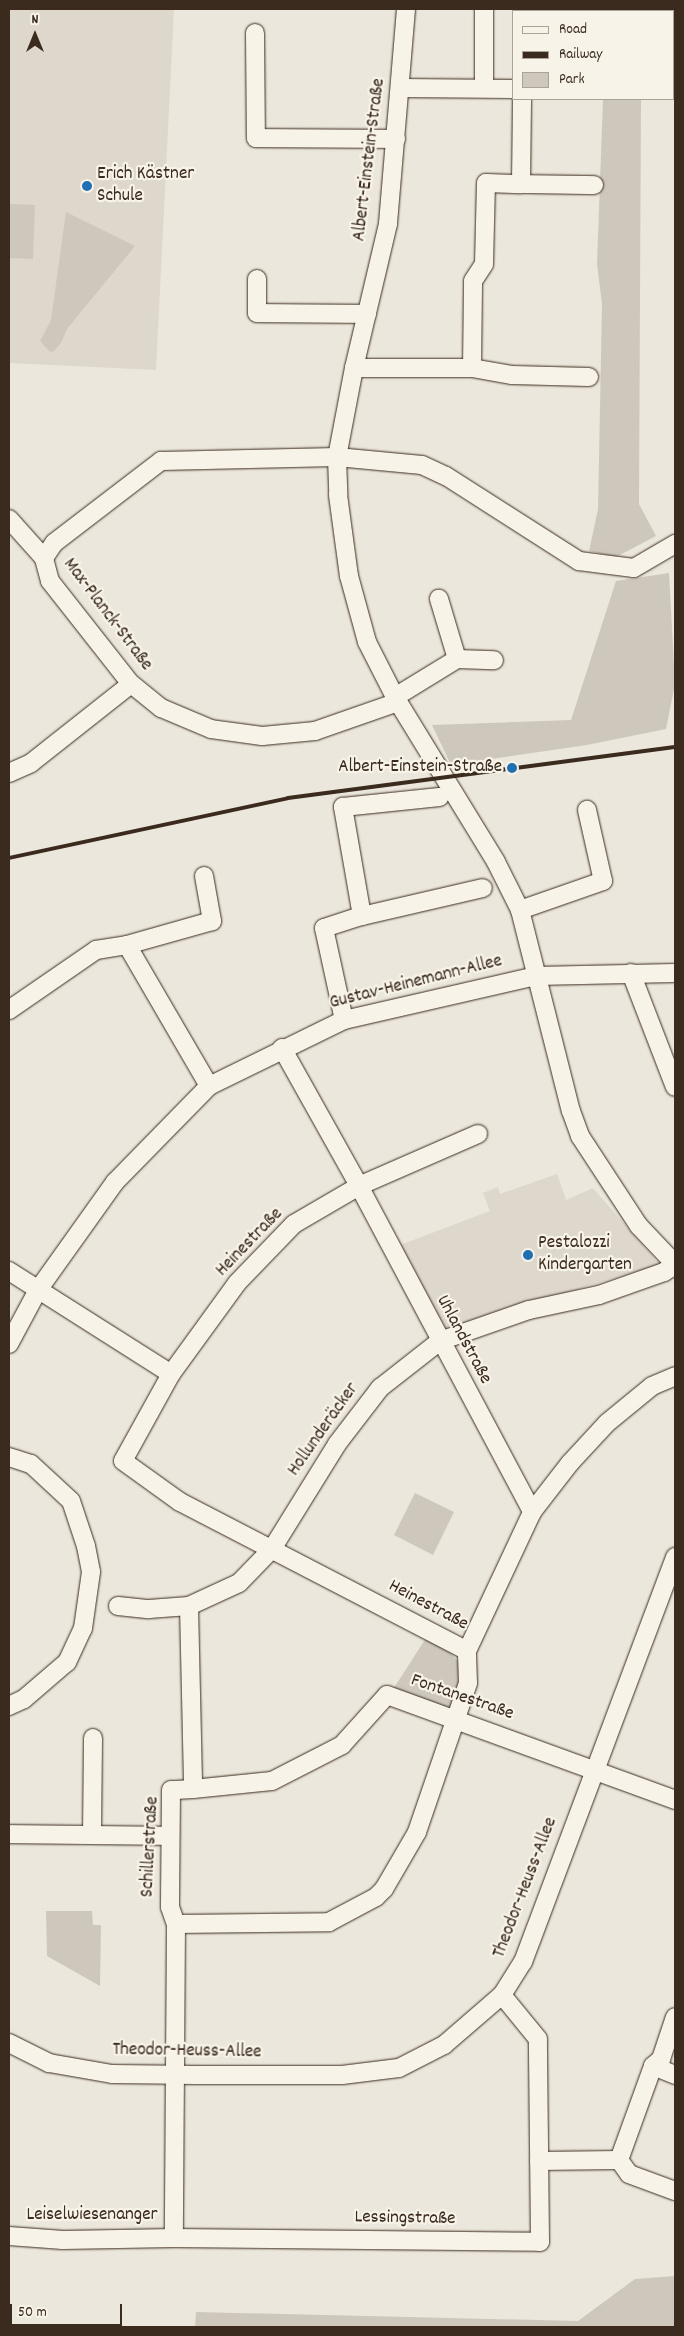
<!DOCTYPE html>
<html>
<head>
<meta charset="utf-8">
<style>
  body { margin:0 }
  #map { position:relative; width:684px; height:2336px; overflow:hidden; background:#ece7dc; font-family:Dekko,sans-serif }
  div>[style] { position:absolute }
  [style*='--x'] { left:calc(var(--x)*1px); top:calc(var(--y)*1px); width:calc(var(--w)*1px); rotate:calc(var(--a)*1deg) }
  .built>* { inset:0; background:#ddd7cc }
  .green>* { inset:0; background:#cec8bc }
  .roads { filter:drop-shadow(0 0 1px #3b2a1e) drop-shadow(0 0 1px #3b2a1e) }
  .street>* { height:18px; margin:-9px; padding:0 9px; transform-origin:9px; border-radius:9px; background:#f7f3e8 }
  .rail>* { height:4px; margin:-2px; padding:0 2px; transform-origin:2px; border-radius:2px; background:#3b2a1e }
  .dots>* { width:14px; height:14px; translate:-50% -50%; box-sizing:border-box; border:2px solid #f7f3e8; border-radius:50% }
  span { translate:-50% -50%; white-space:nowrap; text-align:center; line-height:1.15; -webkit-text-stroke:4.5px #f7f3e8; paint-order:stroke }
  .street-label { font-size:19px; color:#3b2a1e }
  .poi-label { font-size:19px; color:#3b2a1e }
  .left { translate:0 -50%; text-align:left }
  .right { translate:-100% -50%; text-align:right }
  .frame { position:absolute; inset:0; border:10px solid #3b2a1e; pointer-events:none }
  .legend { position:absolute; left:512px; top:10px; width:162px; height:90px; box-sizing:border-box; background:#f7f3e8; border:1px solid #aca397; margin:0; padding:6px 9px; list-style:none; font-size:15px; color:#3b2a1e }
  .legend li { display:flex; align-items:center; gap:10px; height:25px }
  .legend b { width:25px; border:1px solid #aca397 }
  .north { position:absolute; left:10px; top:10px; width:50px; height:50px; -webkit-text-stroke:4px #f7f3e8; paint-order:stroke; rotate:0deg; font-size:14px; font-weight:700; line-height:20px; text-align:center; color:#3b2a1e }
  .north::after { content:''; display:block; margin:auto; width:18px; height:22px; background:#3b2a1e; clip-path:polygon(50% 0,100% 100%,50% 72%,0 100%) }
  .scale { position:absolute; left:10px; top:2304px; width:112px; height:22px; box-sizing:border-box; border:2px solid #3b2a1e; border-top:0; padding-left:6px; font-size:15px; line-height:18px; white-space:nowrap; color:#3b2a1e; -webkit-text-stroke:4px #f7f3e8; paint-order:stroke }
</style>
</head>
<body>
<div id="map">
  <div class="built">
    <div style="clip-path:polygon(9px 9px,174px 9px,156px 370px,9px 363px)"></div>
    <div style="clip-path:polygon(557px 1174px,566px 1200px,593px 1188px,660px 1265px,439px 1330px,400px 1245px,490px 1211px,483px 1193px,498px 1187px,500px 1194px)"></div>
  </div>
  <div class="green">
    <div style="clip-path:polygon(603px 99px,641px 99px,639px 504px,656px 536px,616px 557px,589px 551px,598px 509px,602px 304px,597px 264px)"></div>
    <div style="clip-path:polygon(9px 204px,35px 205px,33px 259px,9px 258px)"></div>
    <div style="clip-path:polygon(66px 212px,135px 246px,67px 329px,61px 343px,53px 352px,49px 351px,40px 341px,51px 320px)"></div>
    <div style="clip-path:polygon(669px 573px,675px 684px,666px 729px,587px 745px,451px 765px,432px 725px,571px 720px,616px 581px)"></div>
    <div style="clip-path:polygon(415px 1493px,454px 1512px,433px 1555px,394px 1535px)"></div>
    <div style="clip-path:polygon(426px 1638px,448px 1650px,462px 1666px,462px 1688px,451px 1708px,440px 1708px,392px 1691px)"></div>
    <div style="clip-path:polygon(46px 1911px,92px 1911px,93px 1925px,101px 1925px,100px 1986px,47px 1956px)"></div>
    <div style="clip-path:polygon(675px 2276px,675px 2327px,195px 2327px,196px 2312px,578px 2321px,635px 2279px)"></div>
  </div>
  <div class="roads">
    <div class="street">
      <div style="--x:406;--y:9;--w:216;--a:94.8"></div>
      <div style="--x:388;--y:224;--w:148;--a:103.3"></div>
      <div style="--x:354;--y:368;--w:91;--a:100.8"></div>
      <div style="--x:337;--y:457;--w:38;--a:88"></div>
      <div style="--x:338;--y:495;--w:82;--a:82.3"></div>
      <div style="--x:349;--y:576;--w:68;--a:74.7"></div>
      <div style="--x:367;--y:642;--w:62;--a:63"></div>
      <div style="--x:395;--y:697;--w:193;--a:58.5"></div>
      <div style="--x:496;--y:862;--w:54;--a:63.4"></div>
      <div style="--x:520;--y:910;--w:207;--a:75.8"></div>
      <div style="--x:571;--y:1111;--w:27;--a:70"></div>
      <div style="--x:580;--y:1136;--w:108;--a:56.8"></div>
      <div style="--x:639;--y:1226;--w:52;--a:46.5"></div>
      <div style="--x:255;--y:33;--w:105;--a:89.5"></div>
      <div style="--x:256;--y:138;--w:140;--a:0.4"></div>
      <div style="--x:401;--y:88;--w:112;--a:0.5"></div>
      <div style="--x:484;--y:88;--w:79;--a:-90"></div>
      <div style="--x:521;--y:184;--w:73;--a:0.8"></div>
      <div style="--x:257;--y:279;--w:34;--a:90"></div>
      <div style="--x:257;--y:313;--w:110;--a:0.5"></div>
      <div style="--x:354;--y:368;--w:118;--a:0"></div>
      <div style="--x:472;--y:368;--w:87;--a:-89.3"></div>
      <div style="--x:473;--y:281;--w:20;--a:-57"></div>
      <div style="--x:484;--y:264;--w:81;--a:-88.6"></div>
      <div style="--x:486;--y:183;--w:35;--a:2"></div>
      <div style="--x:521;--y:184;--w:85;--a:-89.3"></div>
      <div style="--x:472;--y:368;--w:41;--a:9.9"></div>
      <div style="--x:512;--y:375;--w:77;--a:1.5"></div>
      <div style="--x:9;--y:519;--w:52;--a:48.1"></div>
      <div style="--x:457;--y:659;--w:37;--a:2"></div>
      <div style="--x:395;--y:697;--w:73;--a:-31.5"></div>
      <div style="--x:457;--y:659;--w:63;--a:-106.7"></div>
      <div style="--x:398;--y:702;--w:88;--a:160.7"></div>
      <div style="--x:315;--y:731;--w:53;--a:174.6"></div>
      <div style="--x:262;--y:736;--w:51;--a:-172.2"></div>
      <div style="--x:211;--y:729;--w:54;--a:-157.2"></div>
      <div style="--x:161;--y:708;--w:38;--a:-141"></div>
      <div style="--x:131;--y:684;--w:131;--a:-128.2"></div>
      <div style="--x:50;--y:581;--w:24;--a:-105"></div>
      <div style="--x:44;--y:558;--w:18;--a:-56"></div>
      <div style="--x:54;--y:543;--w:135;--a:-37.5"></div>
      <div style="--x:161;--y:461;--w:176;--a:-1.3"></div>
      <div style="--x:337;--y:457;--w:85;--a:5.4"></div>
      <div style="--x:422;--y:465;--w:26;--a:25"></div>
      <div style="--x:446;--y:476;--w:158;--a:32.6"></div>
      <div style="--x:579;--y:561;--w:55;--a:7.3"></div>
      <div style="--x:634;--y:568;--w:48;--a:-30.3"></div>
      <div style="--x:9;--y:773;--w:24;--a:-24"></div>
      <div style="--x:31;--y:763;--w:127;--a:-38.3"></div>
      <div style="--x:204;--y:876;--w:46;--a:79.9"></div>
      <div style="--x:212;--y:921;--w:88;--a:164.2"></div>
      <div style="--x:127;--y:945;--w:163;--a:59.8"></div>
      <div style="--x:520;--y:910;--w:88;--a:-19.3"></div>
      <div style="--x:603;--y:881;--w:73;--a:-102.7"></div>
      <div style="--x:362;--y:916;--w:111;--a:-99.9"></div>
      <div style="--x:343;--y:807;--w:97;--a:-5.9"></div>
      <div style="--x:631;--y:973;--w:122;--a:68.9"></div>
      <div style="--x:9;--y:1010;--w:106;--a:-34.6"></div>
      <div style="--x:96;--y:950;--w:31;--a:-9"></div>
      <div style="--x:344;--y:1020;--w:94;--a:-102.3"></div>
      <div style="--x:324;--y:928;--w:40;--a:-18"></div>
      <div style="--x:362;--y:916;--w:124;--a:-13"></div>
      <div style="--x:282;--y:1048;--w:158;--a:60.8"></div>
      <div style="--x:359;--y:1186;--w:369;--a:62"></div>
      <div style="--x:9;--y:1271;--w:192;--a:32.4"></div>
      <div style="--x:171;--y:1374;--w:99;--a:118.9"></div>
      <div style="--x:123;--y:1461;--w:70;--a:35.7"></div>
      <div style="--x:180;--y:1502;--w:323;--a:27.4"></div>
      <div style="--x:9;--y:1344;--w:61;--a:-61.8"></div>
      <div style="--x:38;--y:1290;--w:133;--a:-54.5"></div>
      <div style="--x:115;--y:1182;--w:134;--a:-45.6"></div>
      <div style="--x:209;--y:1086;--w:150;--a:-26.1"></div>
      <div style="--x:344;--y:1020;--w:197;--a:-12.9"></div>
      <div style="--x:536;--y:976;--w:139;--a:-1.2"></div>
      <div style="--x:171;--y:1374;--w:112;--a:-54"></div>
      <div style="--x:237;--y:1283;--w:82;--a:-46"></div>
      <div style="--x:294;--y:1224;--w:75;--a:-30.3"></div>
      <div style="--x:359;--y:1186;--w:130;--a:-23.6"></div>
      <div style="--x:9;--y:1457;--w:23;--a:18"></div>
      <div style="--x:31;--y:1464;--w:54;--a:42.8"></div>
      <div style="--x:71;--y:1501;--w:47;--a:71.6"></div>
      <div style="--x:86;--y:1546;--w:26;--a:79"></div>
      <div style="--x:91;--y:1572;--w:57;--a:98.1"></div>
      <div style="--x:83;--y:1628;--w:38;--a:115"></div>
      <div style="--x:67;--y:1662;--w:57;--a:139.3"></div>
      <div style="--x:24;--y:1699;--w:17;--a:155"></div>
      <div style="--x:118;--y:1606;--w:31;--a:6"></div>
      <div style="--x:149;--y:1609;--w:40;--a:-4.3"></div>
      <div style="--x:189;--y:1606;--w:55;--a:-24.7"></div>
      <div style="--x:239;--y:1583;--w:47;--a:-45.9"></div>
      <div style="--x:272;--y:1549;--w:123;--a:-58.2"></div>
      <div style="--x:337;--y:1444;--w:71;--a:-52.5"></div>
      <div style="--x:380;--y:1388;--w:76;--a:-38.1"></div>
      <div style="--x:440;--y:1341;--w:94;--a:-19.2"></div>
      <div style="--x:529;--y:1310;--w:72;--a:-12.1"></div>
      <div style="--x:599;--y:1295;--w:69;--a:-19.5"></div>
      <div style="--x:664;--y:1272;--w:13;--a:-32"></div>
      <div style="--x:189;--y:1606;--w:183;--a:88.7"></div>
      <div style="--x:193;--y:1789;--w:22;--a:177"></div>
      <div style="--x:171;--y:1790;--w:117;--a:90.5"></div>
      <div style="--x:170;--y:1907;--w:18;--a:71"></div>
      <div style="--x:176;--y:1924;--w:314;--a:90.4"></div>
      <div style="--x:174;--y:2238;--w:366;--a:0.6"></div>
      <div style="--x:540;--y:2242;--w:203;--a:-90.6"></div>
      <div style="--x:538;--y:2039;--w:57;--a:-129.3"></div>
      <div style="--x:193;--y:1789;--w:79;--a:-5.8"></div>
      <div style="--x:272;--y:1781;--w:79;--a:-27.2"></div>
      <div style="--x:342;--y:1745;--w:67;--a:-48"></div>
      <div style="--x:387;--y:1695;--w:307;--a:20"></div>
      <div style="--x:9;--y:1834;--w:161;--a:0.7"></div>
      <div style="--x:92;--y:1835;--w:97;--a:-89.4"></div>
      <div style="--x:176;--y:1924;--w:153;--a:-0.7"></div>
      <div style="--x:329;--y:1922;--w:53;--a:-28"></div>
      <div style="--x:376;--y:1897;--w:11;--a:-45"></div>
      <div style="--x:384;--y:1889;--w:66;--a:-59.9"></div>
      <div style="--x:417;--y:1832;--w:157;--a:-71.1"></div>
      <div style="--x:468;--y:1683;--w:32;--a:-92"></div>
      <div style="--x:467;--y:1651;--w:153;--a:-64.9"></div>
      <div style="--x:532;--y:1512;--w:62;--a:-52.2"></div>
      <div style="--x:570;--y:1463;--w:54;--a:-47.2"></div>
      <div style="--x:607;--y:1423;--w:58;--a:-39.4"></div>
      <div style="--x:652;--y:1386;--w:25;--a:-23"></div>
      <div style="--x:9;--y:2043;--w:45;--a:26.6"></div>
      <div style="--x:49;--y:2063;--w:64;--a:9.9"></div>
      <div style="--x:112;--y:2074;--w:84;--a:0.7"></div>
      <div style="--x:196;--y:2075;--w:146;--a:0"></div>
      <div style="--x:342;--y:2075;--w:57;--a:-7"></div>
      <div style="--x:399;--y:2068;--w:51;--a:-27.1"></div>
      <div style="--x:444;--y:2045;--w:77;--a:-40.8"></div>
      <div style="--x:502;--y:1995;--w:39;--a:-58"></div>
      <div style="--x:523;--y:1962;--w:433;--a:-69.4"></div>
      <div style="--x:653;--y:2066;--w:24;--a:22"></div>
      <div style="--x:619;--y:2160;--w:17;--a:54"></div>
      <div style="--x:629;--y:2174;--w:49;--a:20.3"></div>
      <div style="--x:539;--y:2161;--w:80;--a:-0.7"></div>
      <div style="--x:619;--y:2160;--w:100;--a:-70.1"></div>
      <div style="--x:653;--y:2066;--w:11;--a:-41"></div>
      <div style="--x:661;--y:2059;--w:44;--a:-71.6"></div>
      <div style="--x:9;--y:2236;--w:54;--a:4.2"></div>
      <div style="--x:63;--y:2240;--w:111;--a:-1"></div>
    </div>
  </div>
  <div class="rail">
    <div style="--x:9;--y:858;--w:285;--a:-12.1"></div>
    <div style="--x:288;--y:798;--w:390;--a:-7.5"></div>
  </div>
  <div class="dots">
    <div style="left:87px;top:186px;background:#1f6fb2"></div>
    <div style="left:512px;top:768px;background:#1f6fb2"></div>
    <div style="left:528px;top:1255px;background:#1f6fb2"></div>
  </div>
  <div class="street-label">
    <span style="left:370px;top:160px;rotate:-83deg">Albert-Einstein-Straße</span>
    <span style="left:107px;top:615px;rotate:53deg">Max-Planck-Straße</span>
    <span style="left:416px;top:983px;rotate:-14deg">Gustav-Heinemann-Allee</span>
    <span style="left:250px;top:1243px;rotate:-46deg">Heinestraße</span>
    <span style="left:463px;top:1340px;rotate:62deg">Uhlandstraße</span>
    <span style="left:324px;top:1430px;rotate:-55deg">Hollunderäcker</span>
    <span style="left:428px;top:1606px;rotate:28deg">Heinestraße</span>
    <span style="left:462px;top:1698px;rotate:19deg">Fontanestraße</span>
    <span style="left:151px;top:1847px;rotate:-87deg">Schillerstraße</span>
    <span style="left:526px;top:1888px;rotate:-69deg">Theodor-Heuss-Allee</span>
    <span style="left:187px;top:2052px;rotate:1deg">Theodor-Heuss-Allee</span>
    <span style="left:92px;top:2216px">Leiselwiesenanger</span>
    <span style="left:405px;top:2219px;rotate:1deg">Lessingstraße</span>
  </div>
  <div class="poi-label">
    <span class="left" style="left:97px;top:186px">Erich Kästner<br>Schule</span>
    <span class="right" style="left:502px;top:768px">Albert-Einstein-Straße</span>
    <span class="left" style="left:538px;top:1255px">Pestalozzi<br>Kindergarten</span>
  </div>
  <div class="frame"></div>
  <ul class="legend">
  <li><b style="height:6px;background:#f7f3e8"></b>Road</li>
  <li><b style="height:6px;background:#3b2a1e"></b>Railway</li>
  <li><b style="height:14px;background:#cec8bc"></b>Park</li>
  </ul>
  <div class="north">N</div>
  <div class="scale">50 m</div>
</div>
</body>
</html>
